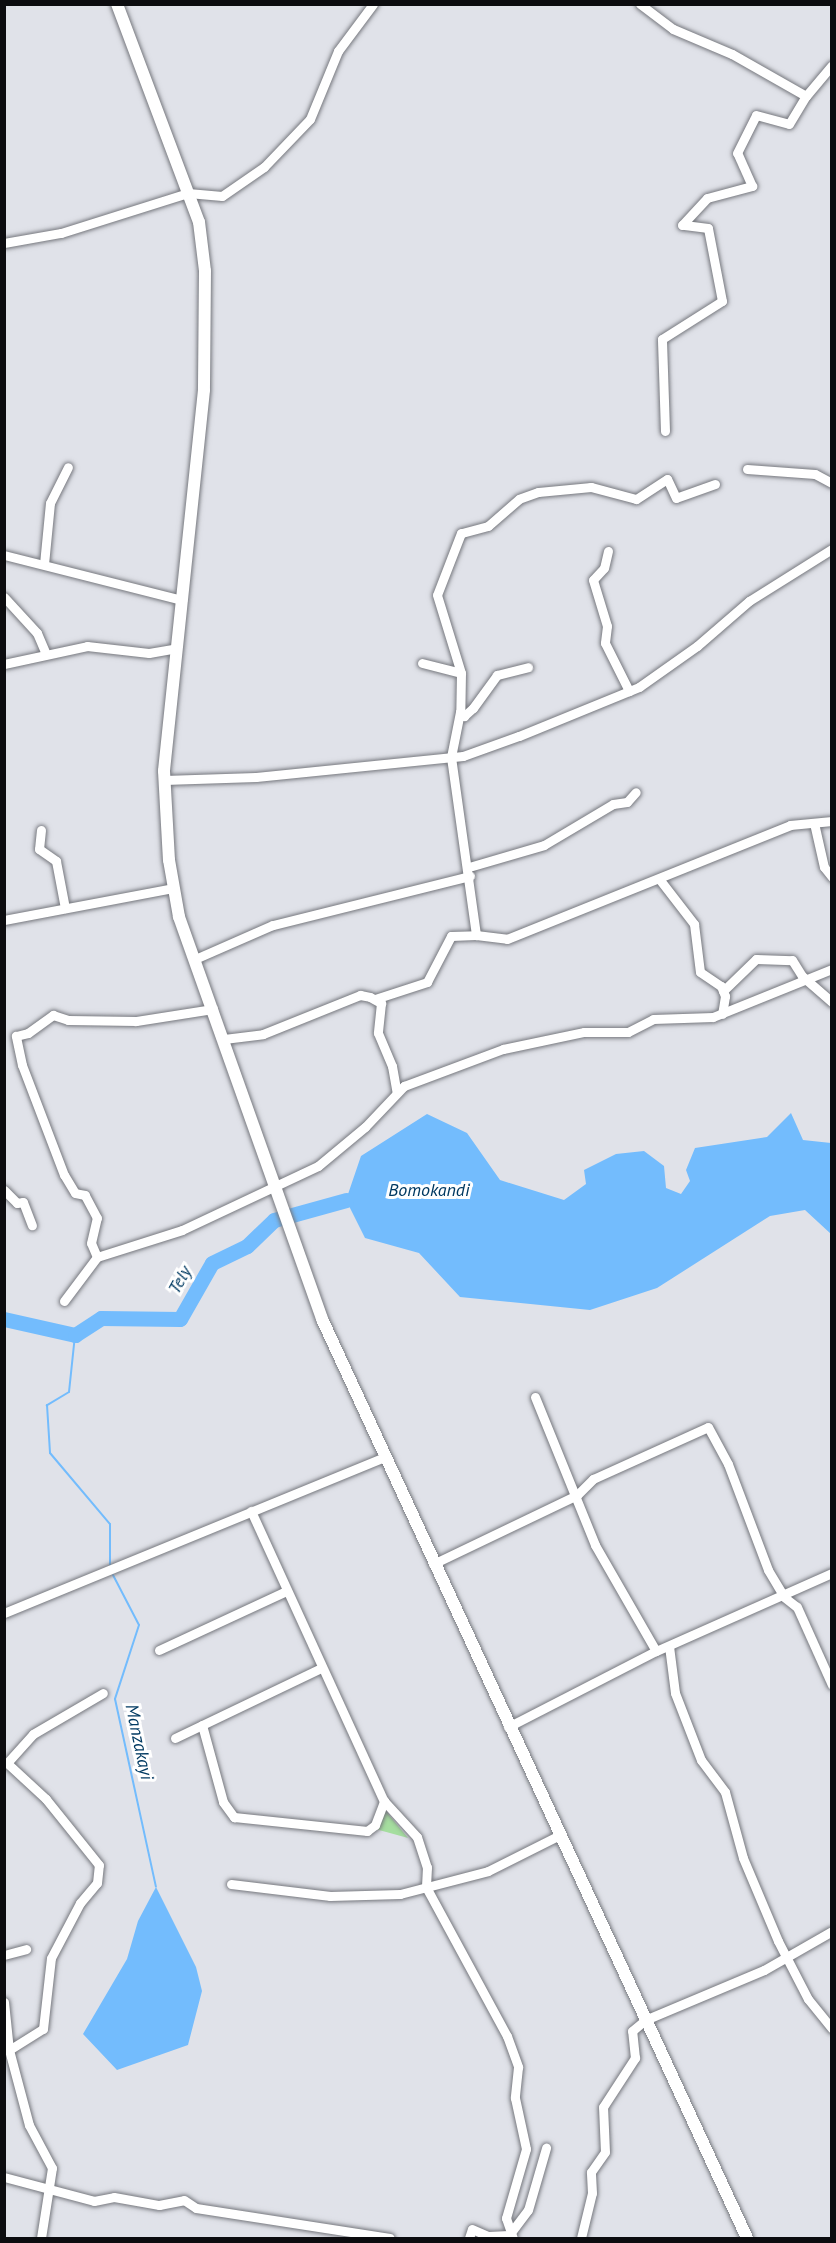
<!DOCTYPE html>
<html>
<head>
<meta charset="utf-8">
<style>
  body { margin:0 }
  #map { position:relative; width:836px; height:2243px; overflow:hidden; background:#e0e2e9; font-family:"PT Sans",sans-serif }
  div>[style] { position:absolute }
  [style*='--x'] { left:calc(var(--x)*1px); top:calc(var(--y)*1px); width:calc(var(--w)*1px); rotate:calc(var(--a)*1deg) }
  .green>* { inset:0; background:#a5de9f }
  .water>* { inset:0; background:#73bcfd }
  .stream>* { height:2px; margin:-1px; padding:0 1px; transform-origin:1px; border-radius:1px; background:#73bcfd }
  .river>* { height:15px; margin:-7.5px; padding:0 7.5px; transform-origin:7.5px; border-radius:7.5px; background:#73bcfd }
  .roads { filter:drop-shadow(0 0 2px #76787e) drop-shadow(0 0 2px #76787e) }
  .minor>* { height:9px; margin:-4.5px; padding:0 4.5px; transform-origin:4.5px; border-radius:4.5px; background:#fff }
  .major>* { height:12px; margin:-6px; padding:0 6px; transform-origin:6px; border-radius:6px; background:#fff }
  span { translate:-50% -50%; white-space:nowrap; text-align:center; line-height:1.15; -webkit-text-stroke:6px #fff; paint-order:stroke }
  .water-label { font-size:18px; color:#003961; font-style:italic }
  .frame { position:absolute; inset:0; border:6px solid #0c0c0f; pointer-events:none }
</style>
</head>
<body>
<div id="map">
  <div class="green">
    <div style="clip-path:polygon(385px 1810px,408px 1838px,379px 1830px,376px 1826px)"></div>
  </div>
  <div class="water">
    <div style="clip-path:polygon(791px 1113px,803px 1140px,831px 1143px,831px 1234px,805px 1210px,770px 1216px,657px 1288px,590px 1310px,460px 1297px,419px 1253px,365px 1238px,346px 1200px,361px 1156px,427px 1114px,467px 1133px,500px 1180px,564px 1200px,586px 1184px,584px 1170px,616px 1154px,644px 1151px,664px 1166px,666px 1188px,681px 1194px,690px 1181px,686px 1170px,695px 1148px,767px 1137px)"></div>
    <div style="clip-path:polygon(156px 1887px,196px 1967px,202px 1991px,188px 2045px,117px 2070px,83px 2034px,127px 1959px,138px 1921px)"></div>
  </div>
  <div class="stream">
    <div style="--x:75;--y:1335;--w:57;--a:96"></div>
    <div style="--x:69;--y:1392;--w:26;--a:149"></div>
    <div style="--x:47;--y:1405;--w:48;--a:86.4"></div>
    <div style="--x:50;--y:1453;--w:93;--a:49.8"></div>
    <div style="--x:110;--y:1524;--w:41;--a:90"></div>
    <div style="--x:113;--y:1575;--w:56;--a:62.5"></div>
    <div style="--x:139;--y:1625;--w:78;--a:108"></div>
    <div style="--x:115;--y:1699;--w:192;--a:77.7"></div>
  </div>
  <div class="river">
    <div style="--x:4;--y:1319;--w:73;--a:12.7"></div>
    <div style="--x:75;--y:1335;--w:31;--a:-33"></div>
    <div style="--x:101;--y:1318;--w:79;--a:0.7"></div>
    <div style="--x:180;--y:1319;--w:64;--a:-60.3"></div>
    <div style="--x:212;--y:1263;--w:39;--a:-26"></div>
    <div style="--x:247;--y:1246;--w:37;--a:-44"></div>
    <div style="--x:274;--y:1220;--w:75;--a:-15.5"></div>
  </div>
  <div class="roads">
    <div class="minor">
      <div style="--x:640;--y:4;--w:41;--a:37.1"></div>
      <div style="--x:673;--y:29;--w:64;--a:23"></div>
      <div style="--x:732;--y:54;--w:85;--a:29.6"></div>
      <div style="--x:806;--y:96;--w:40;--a:-50"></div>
      <div style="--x:4;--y:243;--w:58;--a:-10"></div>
      <div style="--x:61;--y:233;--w:133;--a:-17.5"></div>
      <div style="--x:188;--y:193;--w:34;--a:5"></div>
      <div style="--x:222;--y:196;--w:51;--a:-34.6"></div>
      <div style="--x:264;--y:167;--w:66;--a:-46.2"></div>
      <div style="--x:310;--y:119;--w:74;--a:-67.6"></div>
      <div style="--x:338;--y:51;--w:59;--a:-53.3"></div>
      <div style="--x:665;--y:431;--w:92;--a:-91.9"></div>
      <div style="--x:662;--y:339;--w:71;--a:-32.3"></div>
      <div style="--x:722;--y:301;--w:74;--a:-100.9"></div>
      <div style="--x:708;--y:228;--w:26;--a:-173"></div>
      <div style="--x:682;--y:225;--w:37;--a:-47"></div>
      <div style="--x:707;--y:198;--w:47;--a:-14.9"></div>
      <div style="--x:752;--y:186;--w:36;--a:-114"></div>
      <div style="--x:737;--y:153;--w:42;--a:-63.4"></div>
      <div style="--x:756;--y:115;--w:34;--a:15"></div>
      <div style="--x:789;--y:124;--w:33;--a:-59"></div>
      <div style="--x:747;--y:469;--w:68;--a:4.2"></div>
      <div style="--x:815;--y:474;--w:19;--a:28"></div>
      <div style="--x:715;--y:484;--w:41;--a:160.3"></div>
      <div style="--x:676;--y:498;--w:21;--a:-115"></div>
      <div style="--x:667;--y:479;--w:37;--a:147"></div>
      <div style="--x:636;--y:499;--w:47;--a:-165.1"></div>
      <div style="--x:591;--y:487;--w:53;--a:174.6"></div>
      <div style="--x:538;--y:492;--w:20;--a:160"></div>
      <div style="--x:519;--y:499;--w:41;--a:138.9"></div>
      <div style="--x:488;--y:526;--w:28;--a:165"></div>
      <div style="--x:461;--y:533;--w:66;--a:111.2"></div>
      <div style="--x:437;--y:595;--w:82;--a:72.9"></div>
      <div style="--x:461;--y:673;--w:39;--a:91"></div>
      <div style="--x:460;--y:712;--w:46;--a:101.3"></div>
      <div style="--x:451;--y:757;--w:180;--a:82"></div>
      <div style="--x:476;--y:935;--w:31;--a:7"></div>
      <div style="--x:507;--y:939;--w:305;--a:-21.9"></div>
      <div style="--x:790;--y:825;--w:42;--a:-5.4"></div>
      <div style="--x:608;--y:551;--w:17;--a:103"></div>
      <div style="--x:604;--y:568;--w:16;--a:133"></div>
      <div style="--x:593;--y:580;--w:48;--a:73.1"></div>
      <div style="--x:607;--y:626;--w:17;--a:97"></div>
      <div style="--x:605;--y:643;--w:54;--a:63.4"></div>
      <div style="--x:4;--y:555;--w:184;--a:14.2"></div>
      <div style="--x:44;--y:564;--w:61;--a:-84.4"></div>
      <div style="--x:50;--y:503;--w:40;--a:-63.4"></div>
      <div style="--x:4;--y:597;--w:49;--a:47.5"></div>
      <div style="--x:37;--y:633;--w:21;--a:67"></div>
      <div style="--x:422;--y:663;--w:40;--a:14.4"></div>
      <div style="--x:4;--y:664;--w:85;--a:-12.2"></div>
      <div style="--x:87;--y:646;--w:62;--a:6.4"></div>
      <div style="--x:149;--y:653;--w:27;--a:-10"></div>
      <div style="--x:460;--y:712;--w:6;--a:45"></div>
      <div style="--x:464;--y:716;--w:12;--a:-42"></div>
      <div style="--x:473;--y:708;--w:41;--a:-54"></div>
      <div style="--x:497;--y:675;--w:32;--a:-14"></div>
      <div style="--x:164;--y:780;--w:92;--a:-1.9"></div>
      <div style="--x:256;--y:777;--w:208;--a:-5.8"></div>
      <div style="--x:463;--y:756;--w:59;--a:-19.7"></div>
      <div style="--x:519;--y:736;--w:130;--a:-22.2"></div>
      <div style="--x:639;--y:687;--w:71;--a:-35.3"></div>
      <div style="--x:697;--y:646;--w:69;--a:-40.9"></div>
      <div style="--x:749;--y:601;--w:98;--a:-32.1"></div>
      <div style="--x:814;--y:823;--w:45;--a:77.2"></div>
      <div style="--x:824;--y:867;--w:13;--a:51"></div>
      <div style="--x:41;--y:830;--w:19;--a:96"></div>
      <div style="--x:39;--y:849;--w:21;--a:35"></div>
      <div style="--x:56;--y:861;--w:48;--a:79.2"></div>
      <div style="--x:469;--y:867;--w:78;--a:-16.3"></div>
      <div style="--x:544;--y:845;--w:80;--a:-30.7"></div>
      <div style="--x:613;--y:804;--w:14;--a:-8"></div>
      <div style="--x:627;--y:802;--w:13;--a:-48"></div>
      <div style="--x:660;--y:880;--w:56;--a:52.3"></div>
      <div style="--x:694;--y:924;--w:48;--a:82.9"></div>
      <div style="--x:700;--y:972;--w:25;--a:34"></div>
      <div style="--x:721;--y:986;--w:11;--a:68"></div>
      <div style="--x:725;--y:996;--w:18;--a:99"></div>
      <div style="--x:4;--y:920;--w:173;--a:-10.7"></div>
      <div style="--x:195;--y:959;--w:85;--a:-23.6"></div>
      <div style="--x:273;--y:925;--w:203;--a:-14"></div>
      <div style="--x:723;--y:991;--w:46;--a:-44.1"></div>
      <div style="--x:756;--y:959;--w:36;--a:2"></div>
      <div style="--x:792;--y:960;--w:19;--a:58"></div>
      <div style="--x:802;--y:976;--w:40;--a:41"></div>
      <div style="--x:375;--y:999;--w:55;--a:-18.1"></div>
      <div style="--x:427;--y:982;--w:52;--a:-62.4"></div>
      <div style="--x:451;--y:936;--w:25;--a:-2"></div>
      <div style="--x:224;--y:1039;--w:39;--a:-7"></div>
      <div style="--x:263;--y:1034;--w:105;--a:-21.9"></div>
      <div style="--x:360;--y:995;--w:10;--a:11"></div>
      <div style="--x:370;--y:997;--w:13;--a:29"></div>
      <div style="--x:381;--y:1003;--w:30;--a:96"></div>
      <div style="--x:378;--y:1033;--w:36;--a:67"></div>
      <div style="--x:392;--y:1066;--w:27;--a:80"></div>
      <div style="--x:4;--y:1190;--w:18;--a:45"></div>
      <div style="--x:17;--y:1203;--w:6;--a:-9"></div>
      <div style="--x:23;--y:1202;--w:25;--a:69"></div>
      <div style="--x:97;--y:1257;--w:15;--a:-113"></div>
      <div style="--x:91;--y:1243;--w:26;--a:-77"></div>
      <div style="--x:97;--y:1218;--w:26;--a:-118"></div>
      <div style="--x:85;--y:1195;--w:10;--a:-169"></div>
      <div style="--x:75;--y:1193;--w:21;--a:-121"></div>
      <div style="--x:64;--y:1175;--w:118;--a:-110.9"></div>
      <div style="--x:22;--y:1065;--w:30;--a:-102"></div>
      <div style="--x:16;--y:1036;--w:12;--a:-14"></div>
      <div style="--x:28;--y:1033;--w:31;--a:-36"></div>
      <div style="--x:53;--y:1015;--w:16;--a:18"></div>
      <div style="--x:68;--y:1020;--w:68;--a:0.8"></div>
      <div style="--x:136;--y:1021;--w:78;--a:-8.9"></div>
      <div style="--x:64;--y:1301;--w:55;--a:-53.1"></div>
      <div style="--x:97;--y:1257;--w:89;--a:-17.6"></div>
      <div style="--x:182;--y:1230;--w:150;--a:-25.2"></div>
      <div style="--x:318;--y:1166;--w:61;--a:-39.7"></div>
      <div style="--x:365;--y:1127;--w:57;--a:-46.4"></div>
      <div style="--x:404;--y:1086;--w:106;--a:-20.5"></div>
      <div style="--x:503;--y:1049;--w:83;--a:-11.9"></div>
      <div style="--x:584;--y:1032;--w:44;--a:0"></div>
      <div style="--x:628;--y:1032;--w:28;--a:-27"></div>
      <div style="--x:653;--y:1019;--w:60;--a:-1.9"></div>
      <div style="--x:713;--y:1017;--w:128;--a:-22"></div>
      <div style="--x:535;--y:1397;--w:160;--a:67.9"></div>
      <div style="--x:595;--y:1545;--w:122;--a:60.1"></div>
      <div style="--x:251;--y:1511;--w:319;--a:65.4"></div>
      <div style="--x:384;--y:1801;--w:49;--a:47.5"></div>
      <div style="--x:417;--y:1837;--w:32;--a:72"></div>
      <div style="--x:427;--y:1867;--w:20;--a:93"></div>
      <div style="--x:426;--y:1887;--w:170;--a:61.5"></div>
      <div style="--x:507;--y:2036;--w:33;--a:70"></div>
      <div style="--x:518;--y:2067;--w:31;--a:96"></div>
      <div style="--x:515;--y:2098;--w:52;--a:77.8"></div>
      <div style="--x:526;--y:2149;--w:72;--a:106.2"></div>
      <div style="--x:506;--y:2218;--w:21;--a:71"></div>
      <div style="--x:433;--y:1564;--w:160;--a:-25.6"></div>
      <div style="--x:577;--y:1495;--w:23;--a:-45"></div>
      <div style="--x:593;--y:1479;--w:126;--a:-24.3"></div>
      <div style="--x:708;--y:1427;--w:42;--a:61.6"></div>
      <div style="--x:728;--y:1464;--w:113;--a:69.3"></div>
      <div style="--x:768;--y:1570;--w:31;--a:59"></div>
      <div style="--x:784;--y:1597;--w:16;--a:38"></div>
      <div style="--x:797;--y:1607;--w:85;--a:65.8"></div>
      <div style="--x:4;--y:1613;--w:411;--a:-22.3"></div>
      <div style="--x:669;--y:1646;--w:47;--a:82.7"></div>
      <div style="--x:675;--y:1693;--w:72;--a:68.8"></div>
      <div style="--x:701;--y:1760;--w:40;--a:53"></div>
      <div style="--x:725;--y:1792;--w:68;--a:74.7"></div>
      <div style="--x:743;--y:1858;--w:90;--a:67.1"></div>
      <div style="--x:778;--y:1941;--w:65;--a:62.7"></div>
      <div style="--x:808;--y:1999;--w:38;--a:51"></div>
      <div style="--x:159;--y:1650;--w:140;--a:-24.9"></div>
      <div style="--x:202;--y:1725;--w:80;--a:74.7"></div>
      <div style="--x:223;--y:1802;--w:19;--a:54"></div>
      <div style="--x:234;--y:1817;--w:134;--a:6"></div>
      <div style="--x:367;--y:1831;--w:10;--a:-37"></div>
      <div style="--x:375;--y:1825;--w:26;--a:-69"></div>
      <div style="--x:508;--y:1727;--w:166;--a:-27.2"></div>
      <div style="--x:656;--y:1651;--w:193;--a:-23.9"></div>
      <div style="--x:175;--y:1738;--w:162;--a:-25.6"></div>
      <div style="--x:231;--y:1884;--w:100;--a:6.9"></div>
      <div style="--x:330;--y:1896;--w:70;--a:-1.6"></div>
      <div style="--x:400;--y:1894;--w:91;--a:-14.6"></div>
      <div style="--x:488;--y:1871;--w:78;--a:-26.6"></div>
      <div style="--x:4;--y:1955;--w:23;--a:-15"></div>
      <div style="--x:4;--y:2002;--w:48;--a:84.1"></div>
      <div style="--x:4;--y:2177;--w:93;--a:14.9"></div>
      <div style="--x:94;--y:2201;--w:20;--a:-11"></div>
      <div style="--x:114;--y:2197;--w:46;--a:10.1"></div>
      <div style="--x:159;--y:2205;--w:25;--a:-11"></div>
      <div style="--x:184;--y:2200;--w:14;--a:34"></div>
      <div style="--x:196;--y:2208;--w:196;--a:8.8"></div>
      <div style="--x:41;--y:2238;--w:71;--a:-81.1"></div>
      <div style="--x:52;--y:2168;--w:49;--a:-118.1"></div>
      <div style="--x:29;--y:2125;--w:78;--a:-104.9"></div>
      <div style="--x:9;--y:2050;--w:40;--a:-32"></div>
      <div style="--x:43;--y:2029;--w:71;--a:-83.6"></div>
      <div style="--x:51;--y:1958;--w:62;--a:-62.2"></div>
      <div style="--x:80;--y:1903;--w:26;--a:-50"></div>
      <div style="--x:97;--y:1883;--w:18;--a:-84"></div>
      <div style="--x:99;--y:1865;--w:85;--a:-128.8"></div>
      <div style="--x:46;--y:1799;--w:53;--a:-137.3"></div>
      <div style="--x:7;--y:1763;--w:39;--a:-48"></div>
      <div style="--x:33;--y:1734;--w:81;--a:-30.4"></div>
      <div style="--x:469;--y:2238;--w:9;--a:-72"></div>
      <div style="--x:472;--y:2229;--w:17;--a:24"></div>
      <div style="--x:488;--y:2236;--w:21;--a:-3"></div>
      <div style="--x:509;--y:2235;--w:31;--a:-53"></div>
      <div style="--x:528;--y:2210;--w:65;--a:-73.8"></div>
      <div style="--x:581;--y:2238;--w:46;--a:-76.3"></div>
      <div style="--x:592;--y:2193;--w:21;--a:-93"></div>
      <div style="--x:591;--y:2172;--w:24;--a:-55"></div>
      <div style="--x:605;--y:2152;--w:45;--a:-92.5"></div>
      <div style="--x:603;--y:2107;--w:59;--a:-56.9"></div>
      <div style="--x:635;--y:2058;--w:27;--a:-96"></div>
      <div style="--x:632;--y:2031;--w:17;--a:-40"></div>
      <div style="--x:645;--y:2020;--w:129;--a:-22.8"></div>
      <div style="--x:764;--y:1970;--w:78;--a:-29.8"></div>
    </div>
    <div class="major">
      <div style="--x:117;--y:4;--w:233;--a:69.4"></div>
      <div style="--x:199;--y:222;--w:49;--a:83"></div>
      <div style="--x:205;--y:271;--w:119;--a:90.5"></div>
      <div style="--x:204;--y:390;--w:383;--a:96"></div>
      <div style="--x:164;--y:771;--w:89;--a:86.8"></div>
      <div style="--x:169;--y:860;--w:58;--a:80"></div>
      <div style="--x:179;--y:917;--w:427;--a:70.4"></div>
      <div style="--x:322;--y:1319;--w:1013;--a:65.18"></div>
    </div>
  </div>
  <div class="water-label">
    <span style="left:429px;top:1190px">Bomokandi</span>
    <span style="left:180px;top:1280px;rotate:-61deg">Tely</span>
    <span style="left:139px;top:1742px;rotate:78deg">Manzakayi</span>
  </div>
  <div class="frame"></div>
</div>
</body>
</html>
